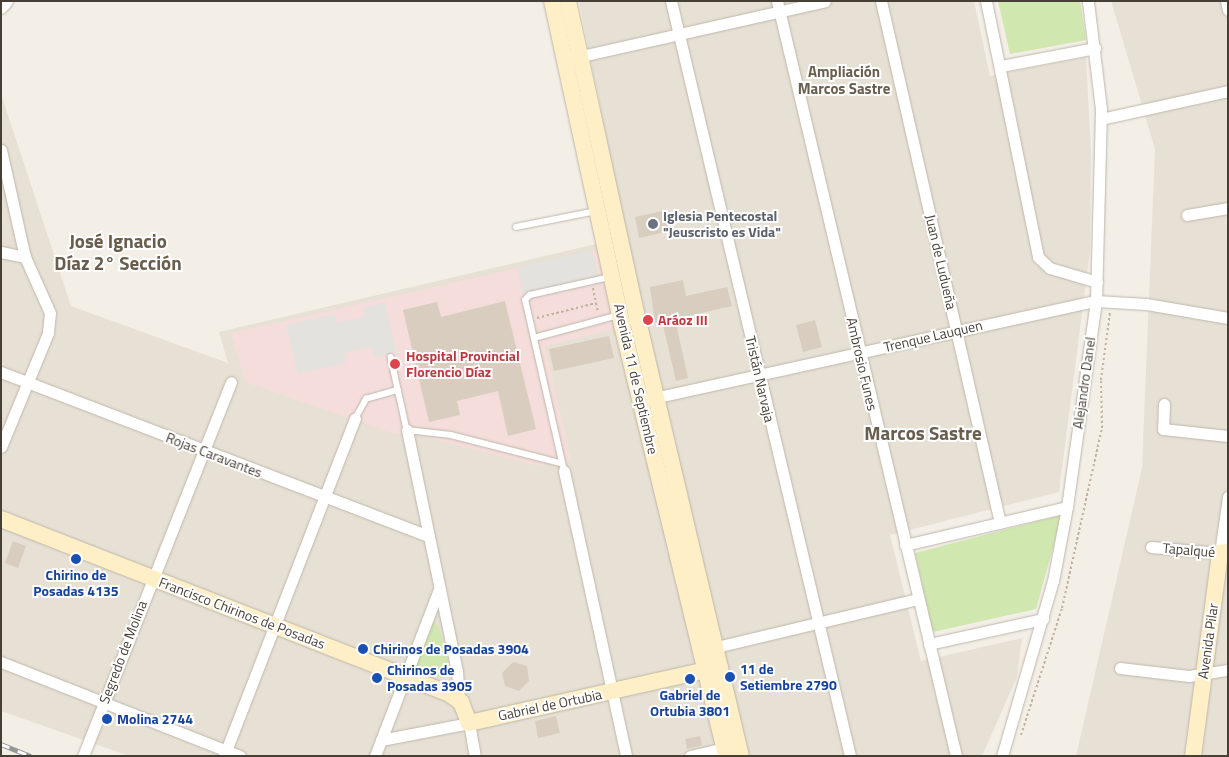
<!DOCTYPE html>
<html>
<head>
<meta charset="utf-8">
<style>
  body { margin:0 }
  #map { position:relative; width:1229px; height:757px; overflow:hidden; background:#f3efe7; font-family:"Titillium Web",sans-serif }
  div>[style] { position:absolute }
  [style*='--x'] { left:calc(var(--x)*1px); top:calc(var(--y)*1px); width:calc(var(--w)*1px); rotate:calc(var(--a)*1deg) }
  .residential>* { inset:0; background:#e7e1d5 }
  .medical>* { inset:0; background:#f4ddda }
  .green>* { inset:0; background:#d0e7b0 }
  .parking>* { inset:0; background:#e4e2de }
  .building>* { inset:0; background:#d8cdbf }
  .path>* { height:2px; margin-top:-1px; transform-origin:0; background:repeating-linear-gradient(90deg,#c0b29b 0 2.5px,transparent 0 5px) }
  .roads { filter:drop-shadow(0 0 1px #beb6a9) drop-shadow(0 0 1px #beb6a9) }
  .lane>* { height:5.5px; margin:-2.75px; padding:0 2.75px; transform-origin:2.75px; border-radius:2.75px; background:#fff }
  .street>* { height:11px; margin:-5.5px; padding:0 5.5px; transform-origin:5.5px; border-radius:5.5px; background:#fff }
  .secondary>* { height:16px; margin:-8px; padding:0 8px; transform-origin:8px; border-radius:8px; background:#feefc6 }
  .rail>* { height:5px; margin-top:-2.5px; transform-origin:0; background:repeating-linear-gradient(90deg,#fff 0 9px,#969696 0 18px); box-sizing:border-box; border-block:1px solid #969696 }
  .dots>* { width:14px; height:14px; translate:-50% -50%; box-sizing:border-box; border:2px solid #fff; border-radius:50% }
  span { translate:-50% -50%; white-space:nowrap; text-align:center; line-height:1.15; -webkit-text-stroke:4px #fff; paint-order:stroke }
  .worship-label { font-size:14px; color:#5b616d; font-weight:700 }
  .left { translate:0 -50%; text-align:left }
  .street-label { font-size:14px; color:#463f36 }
  .health-label { font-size:14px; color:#be3a42; font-weight:700 }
  .transit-label { font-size:14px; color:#164399; font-weight:700 }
  .neighbourhood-label { font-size:15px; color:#695d4d; font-weight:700 }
  .district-label { font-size:19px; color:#695d4d; font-weight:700 }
  .frame { position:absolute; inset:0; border:2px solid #463f36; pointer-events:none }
</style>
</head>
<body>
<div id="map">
  <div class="residential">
    <div style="clip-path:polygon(579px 1px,974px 1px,990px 76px,1086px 57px,1091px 153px,1090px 251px,1059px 492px,890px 535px,921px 661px,1022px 638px,1017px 677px,982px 756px,129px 756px,1px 711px,1px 94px,71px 306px,228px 363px,219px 332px,626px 237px)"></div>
    <div style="clip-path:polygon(1111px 1px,1228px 1px,1228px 756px,1076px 756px,1142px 468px,1155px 149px)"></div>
  </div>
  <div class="medical">
    <div style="clip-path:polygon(598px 250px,615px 329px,545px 346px,571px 460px,539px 466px,425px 437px,392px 433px,245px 382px,231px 333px)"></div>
  </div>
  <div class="green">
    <div style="clip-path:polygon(998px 1px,1080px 1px,1086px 40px,1010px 54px)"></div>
    <div style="clip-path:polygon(1062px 515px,1036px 609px,933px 632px,915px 553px)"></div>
    <div style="clip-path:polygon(433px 622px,439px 627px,448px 663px,447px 672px,442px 678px,421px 671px,416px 665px)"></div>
  </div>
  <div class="parking">
    <div style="clip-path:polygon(592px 251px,598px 277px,523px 294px,517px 268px)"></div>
    <div style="clip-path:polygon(385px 303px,396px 352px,374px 357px,372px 347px,344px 353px,346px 363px,298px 374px,286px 325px,335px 314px,337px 323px,365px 316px,363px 308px)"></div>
  </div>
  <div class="building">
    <div style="clip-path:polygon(667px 210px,671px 231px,639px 238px,635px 217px)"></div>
    <div style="clip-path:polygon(683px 280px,686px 296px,727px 287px,732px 306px,675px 319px,688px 378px,676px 381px,662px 321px,655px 323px,650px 287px)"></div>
    <div style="clip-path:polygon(505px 301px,536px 429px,508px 436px,498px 391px,457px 401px,460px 415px,429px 422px,403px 310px,437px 302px,441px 317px)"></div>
    <div style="clip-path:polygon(815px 320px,822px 347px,803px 352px,796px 325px)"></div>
    <div style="clip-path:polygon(609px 336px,614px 358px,554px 371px,549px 349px)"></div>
    <div style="clip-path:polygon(13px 541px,26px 546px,18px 568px,5px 563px)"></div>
    <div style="clip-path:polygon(513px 662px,527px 666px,529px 681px,519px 691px,505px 686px,502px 673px)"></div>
    <div style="clip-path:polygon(556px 716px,560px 733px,538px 738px,535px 721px)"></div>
    <div style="clip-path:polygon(700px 736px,702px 745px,687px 749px,685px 739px)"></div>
  </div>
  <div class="path">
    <div style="--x:593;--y:288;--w:15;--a:79"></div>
    <div style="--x:537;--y:318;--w:61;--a:-14.3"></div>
    <div style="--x:596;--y:303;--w:9;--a:77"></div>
    <div style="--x:1021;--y:735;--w:133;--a:-72.1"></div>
    <div style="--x:1062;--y:608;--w:184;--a:-77.5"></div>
    <div style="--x:1102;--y:428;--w:48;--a:-91.2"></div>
    <div style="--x:1101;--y:380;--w:69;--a:-82.5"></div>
  </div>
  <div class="roads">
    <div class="lane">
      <div style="--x:516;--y:227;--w:83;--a:-11.2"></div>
      <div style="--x:534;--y:338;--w:88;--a:-15.1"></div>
      <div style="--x:391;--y:357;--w:75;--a:77.6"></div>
      <div style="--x:407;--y:430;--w:44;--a:6.5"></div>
      <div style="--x:451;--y:435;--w:113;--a:14.4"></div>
      <div style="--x:355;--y:419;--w:23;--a:-61"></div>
      <div style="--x:366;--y:399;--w:33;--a:-16"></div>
      <div style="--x:564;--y:471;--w:175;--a:-102.8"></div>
      <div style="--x:525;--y:300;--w:7;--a:-45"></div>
      <div style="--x:530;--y:295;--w:82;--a:-12.7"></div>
    </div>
    <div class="street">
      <div style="--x:671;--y:1;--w:776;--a:76.66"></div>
      <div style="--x:777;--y:1;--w:776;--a:76.66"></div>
      <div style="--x:881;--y:1;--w:535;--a:77.16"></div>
      <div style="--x:986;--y:1;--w:261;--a:78.5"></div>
      <div style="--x:1038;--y:257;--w:16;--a:43"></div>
      <div style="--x:1050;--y:268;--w:49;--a:16.6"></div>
      <div style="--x:1226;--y:1;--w:9;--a:77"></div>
      <div style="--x:1;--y:8;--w:9;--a:-49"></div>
      <div style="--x:573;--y:58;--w:258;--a:-12.7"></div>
      <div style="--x:1001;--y:66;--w:96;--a:-10.8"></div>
      <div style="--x:1101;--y:119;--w:130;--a:-12.4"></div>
      <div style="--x:1;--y:150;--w:110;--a:77.4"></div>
      <div style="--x:25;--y:257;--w:61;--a:65.9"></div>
      <div style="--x:50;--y:313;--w:20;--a:96"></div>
      <div style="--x:48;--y:333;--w:123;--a:112.4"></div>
      <div style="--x:1187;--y:215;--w:42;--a:-9.7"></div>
      <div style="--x:1;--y:252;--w:25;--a:12"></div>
      <div style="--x:1;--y:372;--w:457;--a:21"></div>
      <div style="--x:649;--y:399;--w:458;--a:-12.4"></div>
      <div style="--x:1096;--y:301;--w:50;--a:3.4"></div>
      <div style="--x:1146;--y:304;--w:83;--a:9.7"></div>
      <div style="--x:1164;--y:404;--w:25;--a:92"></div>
      <div style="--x:1163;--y:429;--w:65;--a:6.1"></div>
      <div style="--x:407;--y:430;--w:246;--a:78.3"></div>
      <div style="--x:457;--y:671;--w:29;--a:86"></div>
      <div style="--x:564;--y:471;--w:292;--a:77.7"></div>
      <div style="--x:905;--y:545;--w:166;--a:-13.2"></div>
      <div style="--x:1151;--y:547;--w:69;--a:5"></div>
      <div style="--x:1220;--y:553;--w:57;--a:-81.9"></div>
      <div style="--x:929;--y:644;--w:117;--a:-12.4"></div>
      <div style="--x:708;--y:649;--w:216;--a:-13.4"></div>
      <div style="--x:1;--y:662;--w:257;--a:21.5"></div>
      <div style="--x:1120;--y:668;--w:69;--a:6.6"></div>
      <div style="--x:1189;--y:676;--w:39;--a:-9"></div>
      <div style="--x:381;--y:740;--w:90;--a:-10.9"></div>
      <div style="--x:469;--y:723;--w:34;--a:80"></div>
      <div style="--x:83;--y:756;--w:402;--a:-68.4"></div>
      <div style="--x:224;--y:756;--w:362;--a:-68.8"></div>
      <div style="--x:375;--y:756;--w:179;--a:-69"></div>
      <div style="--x:690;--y:756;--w:35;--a:-13"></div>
      <div style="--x:1002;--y:756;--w:182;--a:-73.8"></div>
      <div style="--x:1053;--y:581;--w:75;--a:-79.3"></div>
      <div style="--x:1067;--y:507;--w:208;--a:-82"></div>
      <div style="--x:1096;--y:301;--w:192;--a:-88.5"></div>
      <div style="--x:1101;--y:109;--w:109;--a:-96.9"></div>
    </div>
    <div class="secondary">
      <div style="--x:552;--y:1;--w:331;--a:77.8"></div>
      <div style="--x:622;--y:325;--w:443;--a:76.4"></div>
      <div style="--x:568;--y:1;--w:328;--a:77.7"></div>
      <div style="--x:638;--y:321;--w:447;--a:76.7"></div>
      <div style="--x:1;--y:519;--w:480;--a:21.3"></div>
      <div style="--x:448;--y:693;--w:16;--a:35"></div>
      <div style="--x:461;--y:702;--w:22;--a:69"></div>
      <div style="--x:469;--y:723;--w:257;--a:-12.6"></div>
      <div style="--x:1193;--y:756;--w:205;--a:-82.4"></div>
      <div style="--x:1220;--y:553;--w:8;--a:-7"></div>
    </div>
  </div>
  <div class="rail">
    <div style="--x:1;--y:744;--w:32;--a:22"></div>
  </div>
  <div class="dots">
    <div style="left:653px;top:224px;background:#6b7280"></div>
    <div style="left:648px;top:320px;background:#e0444e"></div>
    <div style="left:395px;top:364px;background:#e0444e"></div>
    <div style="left:76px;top:559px;background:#1a4fb4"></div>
    <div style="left:363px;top:649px;background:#1a4fb4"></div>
    <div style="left:730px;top:677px;background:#1a4fb4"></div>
    <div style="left:377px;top:678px;background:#1a4fb4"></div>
    <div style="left:690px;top:679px;background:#1a4fb4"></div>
    <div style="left:107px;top:719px;background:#1a4fb4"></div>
  </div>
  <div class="worship-label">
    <span class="left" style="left:663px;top:224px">Iglesia Pentecostal<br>"Jeuscristo es Vida"</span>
  </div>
  <div class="street-label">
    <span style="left:941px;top:262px;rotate:77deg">Juan de Ludueña</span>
    <span style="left:933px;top:336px;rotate:-13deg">Trenque Lauquen</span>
    <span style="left:862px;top:364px;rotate:77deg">Ambrosio Funes</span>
    <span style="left:636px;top:379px;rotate:77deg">Avenida 11 de Septiembre</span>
    <span style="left:760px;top:379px;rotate:77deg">Tristán Narvaja</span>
    <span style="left:1084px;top:383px;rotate:-82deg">Alejandro Danel</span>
    <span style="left:214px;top:455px;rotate:21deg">Rojas Caravantes</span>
    <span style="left:1189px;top:550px;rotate:5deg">Tapalqué</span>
    <span style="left:242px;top:613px;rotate:21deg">Francisco Chirinos de Posadas</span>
    <span style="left:1208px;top:641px;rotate:-82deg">Avenida Pilar</span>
    <span style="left:123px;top:652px;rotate:-69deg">Segredo de Molina</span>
    <span style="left:550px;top:705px;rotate:-12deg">Gabriel de Ortubia</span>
  </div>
  <div class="health-label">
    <span class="left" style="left:658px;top:320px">Aráoz III</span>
    <span class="left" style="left:406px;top:364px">Hospital Provincial<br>Florencio Díaz</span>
  </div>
  <div class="transit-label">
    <span style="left:76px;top:583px">Chirino de<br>Posadas 4135</span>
    <span class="left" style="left:373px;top:649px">Chirinos de Posadas 3904</span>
    <span class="left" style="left:740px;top:677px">11 de<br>Setiembre 2790</span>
    <span class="left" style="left:387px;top:678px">Chirinos de<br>Posadas 3905</span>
    <span style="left:690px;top:703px">Gabriel de<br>Ortubia 3801</span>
    <span class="left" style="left:117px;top:719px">Molina 2744</span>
  </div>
  <div class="neighbourhood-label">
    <span style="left:844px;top:80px">Ampliación<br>Marcos Sastre</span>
  </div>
  <div class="district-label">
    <span style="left:118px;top:252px">José Ignacio<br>Díaz 2° Sección</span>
    <span style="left:923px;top:433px">Marcos Sastre</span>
  </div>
  <div class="frame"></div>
</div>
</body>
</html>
